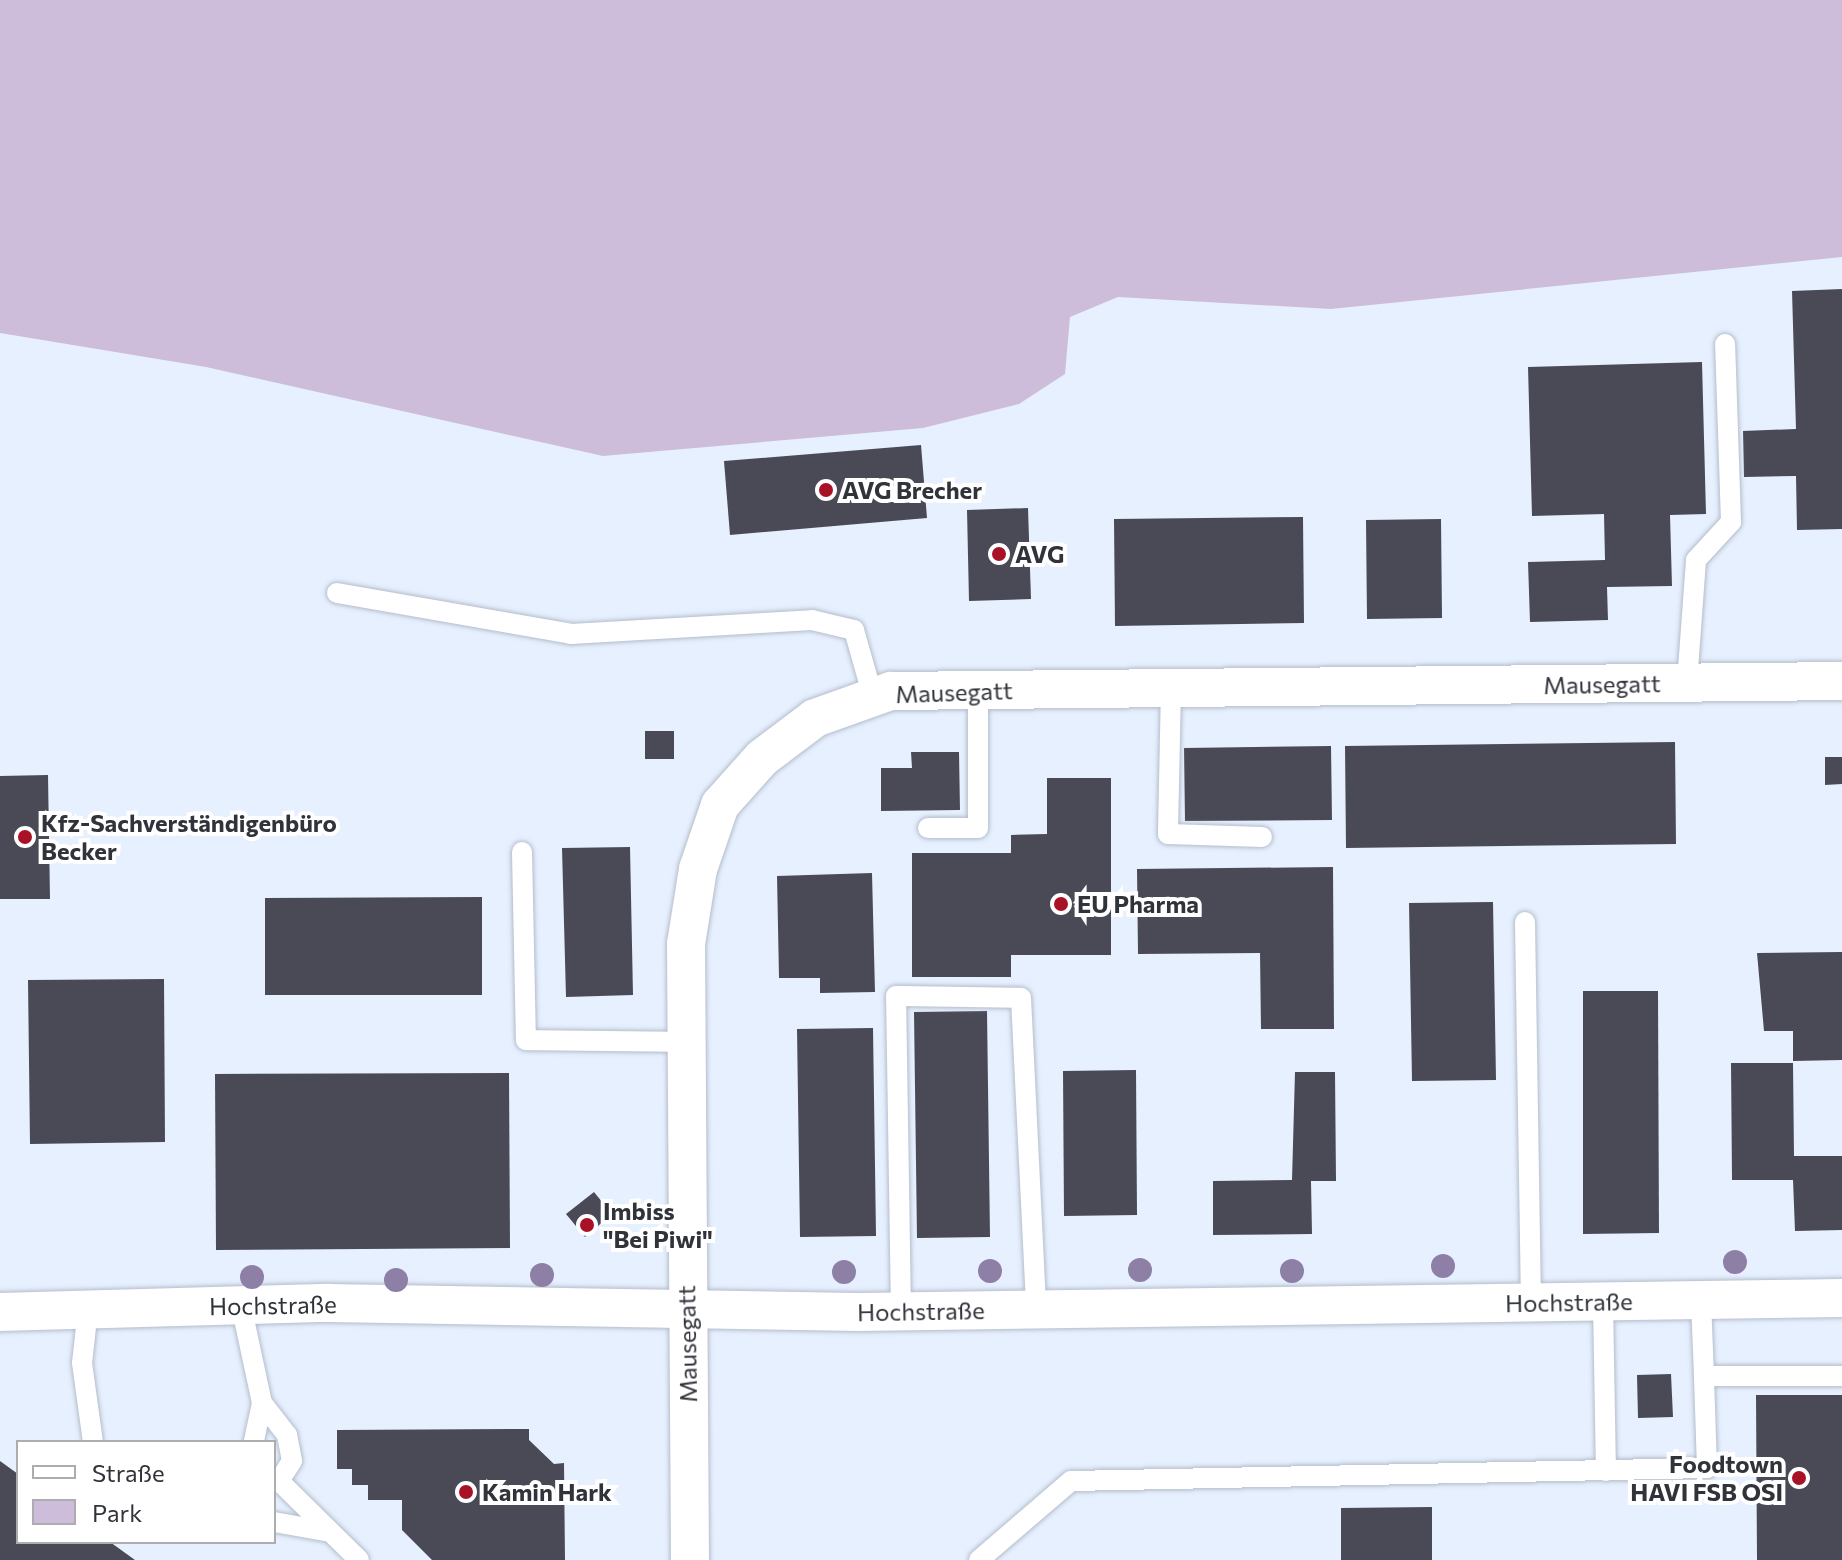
<!DOCTYPE html>
<html>
<head>
<meta charset="utf-8">
<style>
  body { margin:0 }
  #map { position:relative; width:1842px; height:1560px; overflow:hidden; background:#e7f0ff; font-family:Commissioner,sans-serif }
  div>[style] { position:absolute }
  [style*='--x'] { left:calc(var(--x)*1px); top:calc(var(--y)*1px); width:calc(var(--w)*1px); rotate:calc(var(--a)*1deg) }
  .green>* { inset:0; background:#cdbddb }
  .building>* { inset:0; background:#4a4a57 }
  .roads { filter:drop-shadow(0 0 2px #b4bdcb) drop-shadow(0 0 2px #b4bdcb) }
  .service>* { height:20px; margin:-10px; padding:0 10px; transform-origin:10px; border-radius:10px; background:#fff }
  .minor>* { height:38px; margin:-19px; padding:0 19px; transform-origin:19px; border-radius:19px; background:#fff }
  .trees>* { width:24px; height:24px; margin:-12px; border-radius:50%; background:#8d7fa5 }
  .dots>* { width:22px; height:22px; translate:-50% -50%; box-sizing:border-box; border:4px solid #fff; border-radius:50% }
  span { translate:-50% -50%; white-space:nowrap; text-align:center; line-height:1.15; -webkit-text-stroke:8px #fff; paint-order:stroke }
  .poi-label { font-size:24px; color:#303339; font-weight:700 }
  .left { translate:0 -50%; text-align:left }
  .right { translate:-100% -50%; text-align:right }
  .street-label { font-size:24px; color:#303339 }
  .legend { position:absolute; left:16px; top:1440px; width:260px; height:104px; box-sizing:border-box; background:#fff; border:2px solid #acadb0; margin:0; padding:10px 14px; list-style:none; font-size:24px; color:#303339 }
  .legend li { display:flex; align-items:center; gap:16px; height:40px }
  .legend b { width:40px; border:2px solid #acadb0 }
</style>
</head>
<body>
<div id="map">
  <div class="green">
    <div style="clip-path:polygon(0 0,1842px 0,1842px 257px,1331px 309px,1118px 297px,1070px 317px,1065px 374px,1019px 404px,923px 428px,603px 456px,206px 367px,0 333px)"></div>
  </div>
  <div class="building">
    <div style="clip-path:polygon(1842px 289px,1842px 529px,1797px 530px,1796px 476px,1744px 477px,1743px 431px,1796px 429px,1792px 291px)"></div>
    <div style="clip-path:polygon(1702px 362px,1706px 514px,1670px 515px,1672px 586px,1607px 587px,1608px 620px,1530px 622px,1528px 562px,1605px 560px,1604px 514px,1532px 516px,1528px 367px)"></div>
    <div style="clip-path:polygon(921px 445px,927px 518px,730px 535px,724px 461px)"></div>
    <div style="clip-path:polygon(1028px 508px,1031px 599px,969px 601px,967px 510px)"></div>
    <div style="clip-path:polygon(1303px 517px,1304px 623px,1115px 626px,1114px 519px)"></div>
    <div style="clip-path:polygon(1441px 519px,1442px 618px,1367px 619px,1366px 520px)"></div>
    <div style="clip-path:polygon(645px 731px,674px 731px,674px 759px,645px 759px)"></div>
    <div style="clip-path:polygon(1675px 742px,1676px 844px,1346px 848px,1345px 746px)"></div>
    <div style="clip-path:polygon(1331px 746px,1332px 820px,1185px 821px,1184px 748px)"></div>
    <div style="clip-path:polygon(911px 752px,959px 752px,960px 810px,881px 811px,881px 768px,912px 768px)"></div>
    <div style="clip-path:polygon(1825px 757px,1842px 757px,1842px 784px,1825px 785px)"></div>
    <div style="clip-path:polygon(48px 775px,50px 899px,0 899px,0 776px)"></div>
    <div style="clip-path:polygon(1047px 778px,1111px 778px,1111px 955px,1011px 955px,1011px 977px,912px 977px,912px 853px,1011px 853px,1011px 835px,1047px 834px)"></div>
    <div style="clip-path:polygon(630px 847px,633px 995px,566px 997px,562px 848px)"></div>
    <div style="clip-path:polygon(1333px 867px,1334px 1029px,1261px 1029px,1260px 953px,1138px 954px,1137px 869px)"></div>
    <div style="clip-path:polygon(872px 873px,875px 992px,820px 993px,820px 978px,779px 978px,777px 876px)"></div>
    <div style="clip-path:polygon(482px 897px,482px 995px,265px 995px,265px 898px)"></div>
    <div style="clip-path:polygon(1493px 902px,1496px 1080px,1412px 1081px,1409px 903px)"></div>
    <div style="clip-path:polygon(1842px 952px,1842px 1060px,1793px 1061px,1793px 1031px,1764px 1031px,1757px 953px)"></div>
    <div style="clip-path:polygon(164px 979px,165px 1142px,30px 1144px,28px 980px)"></div>
    <div style="clip-path:polygon(1583px 991px,1658px 991px,1659px 1233px,1583px 1234px)"></div>
    <div style="clip-path:polygon(987px 1011px,990px 1237px,917px 1238px,914px 1012px)"></div>
    <div style="clip-path:polygon(873px 1028px,876px 1236px,800px 1237px,797px 1029px)"></div>
    <div style="clip-path:polygon(1731px 1063px,1793px 1063px,1794px 1156px,1842px 1156px,1842px 1230px,1795px 1231px,1793px 1180px,1732px 1180px)"></div>
    <div style="clip-path:polygon(1136px 1070px,1137px 1215px,1064px 1216px,1063px 1071px)"></div>
    <div style="clip-path:polygon(1295px 1072px,1335px 1072px,1336px 1181px,1311px 1181px,1312px 1234px,1213px 1235px,1213px 1181px,1292px 1180px)"></div>
    <div style="clip-path:polygon(509px 1073px,510px 1248px,216px 1250px,215px 1074px)"></div>
    <div style="clip-path:polygon(594px 1192px,612px 1214px,585px 1237px,566px 1214px)"></div>
    <div style="clip-path:polygon(1671px 1374px,1673px 1417px,1638px 1418px,1637px 1375px)"></div>
    <div style="clip-path:polygon(1756px 1395px,1842px 1395px,1842px 1560px,1757px 1560px)"></div>
    <div style="clip-path:polygon(529px 1429px,529px 1440px,554px 1464px,564px 1463px,565px 1560px,432px 1560px,402px 1530px,402px 1500px,368px 1500px,368px 1485px,352px 1485px,352px 1469px,337px 1469px,337px 1430px)"></div>
    <div style="clip-path:polygon(0 1461px,18px 1474px,18px 1542px,110px 1542px,135px 1560px,0 1560px)"></div>
    <div style="clip-path:polygon(1432px 1507px,1432px 1560px,1341px 1560px,1341px 1508px)"></div>
  </div>
  <div class="roads">
    <div class="service">
      <div style="--x:337;--y:593;--w:238;--a:9.9"></div>
      <div style="--x:571;--y:634;--w:241;--a:-3.3"></div>
      <div style="--x:812;--y:620;--w:43;--a:13.4"></div>
      <div style="--x:854;--y:630;--w:70;--a:74.2"></div>
      <div style="--x:1687;--y:683;--w:123;--a:-85.8"></div>
      <div style="--x:1696;--y:560;--w:52;--a:-47.4"></div>
      <div style="--x:1731;--y:522;--w:178;--a:-91.9"></div>
      <div style="--x:1171;--y:688;--w:146;--a:91.2"></div>
      <div style="--x:1168;--y:834;--w:94;--a:1.8"></div>
      <div style="--x:928;--y:828;--w:50;--a:0"></div>
      <div style="--x:978;--y:828;--w:138;--a:-90"></div>
      <div style="--x:522;--y:852;--w:188;--a:88.8"></div>
      <div style="--x:526;--y:1040;--w:160;--a:0.7"></div>
      <div style="--x:1525;--y:922;--w:381;--a:89.1"></div>
      <div style="--x:1701;--y:1301;--w:75;--a:87.7"></div>
      <div style="--x:1603;--y:1302;--w:169;--a:89"></div>
      <div style="--x:241;--y:1305;--w:100;--a:77.9"></div>
      <div style="--x:262;--y:1403;--w:40;--a:102"></div>
      <div style="--x:88;--y:1309;--w:54;--a:96.3"></div>
      <div style="--x:82;--y:1363;--w:80;--a:82.1"></div>
      <div style="--x:901;--y:1311;--w:315;--a:-90.9"></div>
      <div style="--x:896;--y:996;--w:125;--a:0.9"></div>
      <div style="--x:1021;--y:998;--w:312;--a:87.2"></div>
      <div style="--x:262;--y:1403;--w:41;--a:52"></div>
      <div style="--x:287;--y:1435;--w:26;--a:79"></div>
      <div style="--x:292;--y:1461;--w:24;--a:123"></div>
      <div style="--x:279;--y:1481;--w:6;--a:-141"></div>
      <div style="--x:279;--y:1481;--w:112;--a:44.6"></div>
      <div style="--x:274;--y:1522;--w:57;--a:10.1"></div>
      <div style="--x:979;--y:1560;--w:121;--a:-40.7"></div>
      <div style="--x:1071;--y:1481;--w:636;--a:-1.17"></div>
      <div style="--x:1707;--y:1468;--w:92;--a:-91.9"></div>
      <div style="--x:1704;--y:1376;--w:138;--a:0"></div>
    </div>
    <div class="minor">
      <div style="--x:0;--y:1312;--w:329;--a:-1.6"></div>
      <div style="--x:329;--y:1303;--w:529;--a:0.97"></div>
      <div style="--x:858;--y:1312;--w:984;--a:-0.82"></div>
      <div style="--x:690;--y:1560;--w:616;--a:-90.37"></div>
      <div style="--x:686;--y:944;--w:76;--a:-80.9"></div>
      <div style="--x:698;--y:869;--w:68;--a:-71"></div>
      <div style="--x:720;--y:805;--w:63;--a:-48.2"></div>
      <div style="--x:762;--y:758;--w:66;--a:-37"></div>
      <div style="--x:815;--y:718;--w:81;--a:-19.6"></div>
      <div style="--x:891;--y:691;--w:951;--a:-0.6"></div>
    </div>
  </div>
  <div class="trees">
    <div style="left:1735px;top:1262px"></div>
    <div style="left:1443px;top:1266px"></div>
    <div style="left:1140px;top:1270px"></div>
    <div style="left:990px;top:1271px"></div>
    <div style="left:1292px;top:1271px"></div>
    <div style="left:844px;top:1272px"></div>
    <div style="left:542px;top:1275px"></div>
    <div style="left:252px;top:1277px"></div>
    <div style="left:396px;top:1280px"></div>
  </div>
  <div class="dots">
    <div style="left:826px;top:490px;background:#a91226"></div>
    <div style="left:999px;top:554px;background:#a91226"></div>
    <div style="left:25px;top:837px;background:#a91226"></div>
    <div style="left:1061px;top:904px;background:#a91226"></div>
    <div style="left:587px;top:1225px;background:#a91226"></div>
    <div style="left:1799px;top:1478px;background:#a91226"></div>
    <div style="left:466px;top:1492px;background:#a91226"></div>
  </div>
  <div class="poi-label">
    <span class="left" style="left:842px;top:490px">AVG Brecher</span>
    <span class="left" style="left:1015px;top:554px">AVG</span>
    <span class="left" style="left:41px;top:837px">Kfz-Sachverständigenbüro<br>Becker</span>
    <span class="left" style="left:1077px;top:904px">EU Pharma</span>
    <span class="left" style="left:603px;top:1225px">Imbiss<br>"Bei Piwi"</span>
    <span class="right" style="left:1783px;top:1478px">Foodtown<br>HAVI FSB OSI</span>
    <span class="left" style="left:482px;top:1492px">Kamin Hark</span>
  </div>
  <div class="street-label">
    <span style="left:1602px;top:684px;rotate:-1deg">Mausegatt</span>
    <span style="left:954px;top:692px;rotate:-2deg">Mausegatt</span>
    <span style="left:1569px;top:1302px;rotate:-1deg">Hochstraße</span>
    <span style="left:273px;top:1305px;rotate:-1deg">Hochstraße</span>
    <span style="left:921px;top:1311px;rotate:-1deg">Hochstraße</span>
    <span style="left:687px;top:1344px;rotate:-91deg">Mausegatt</span>
  </div>
  <ul class="legend">
  <li><b style="height:10px;background:#fff"></b>Straße</li>
  <li><b style="height:22px;background:#cdbddb"></b>Park</li>
  </ul>
</div>
</body>
</html>
